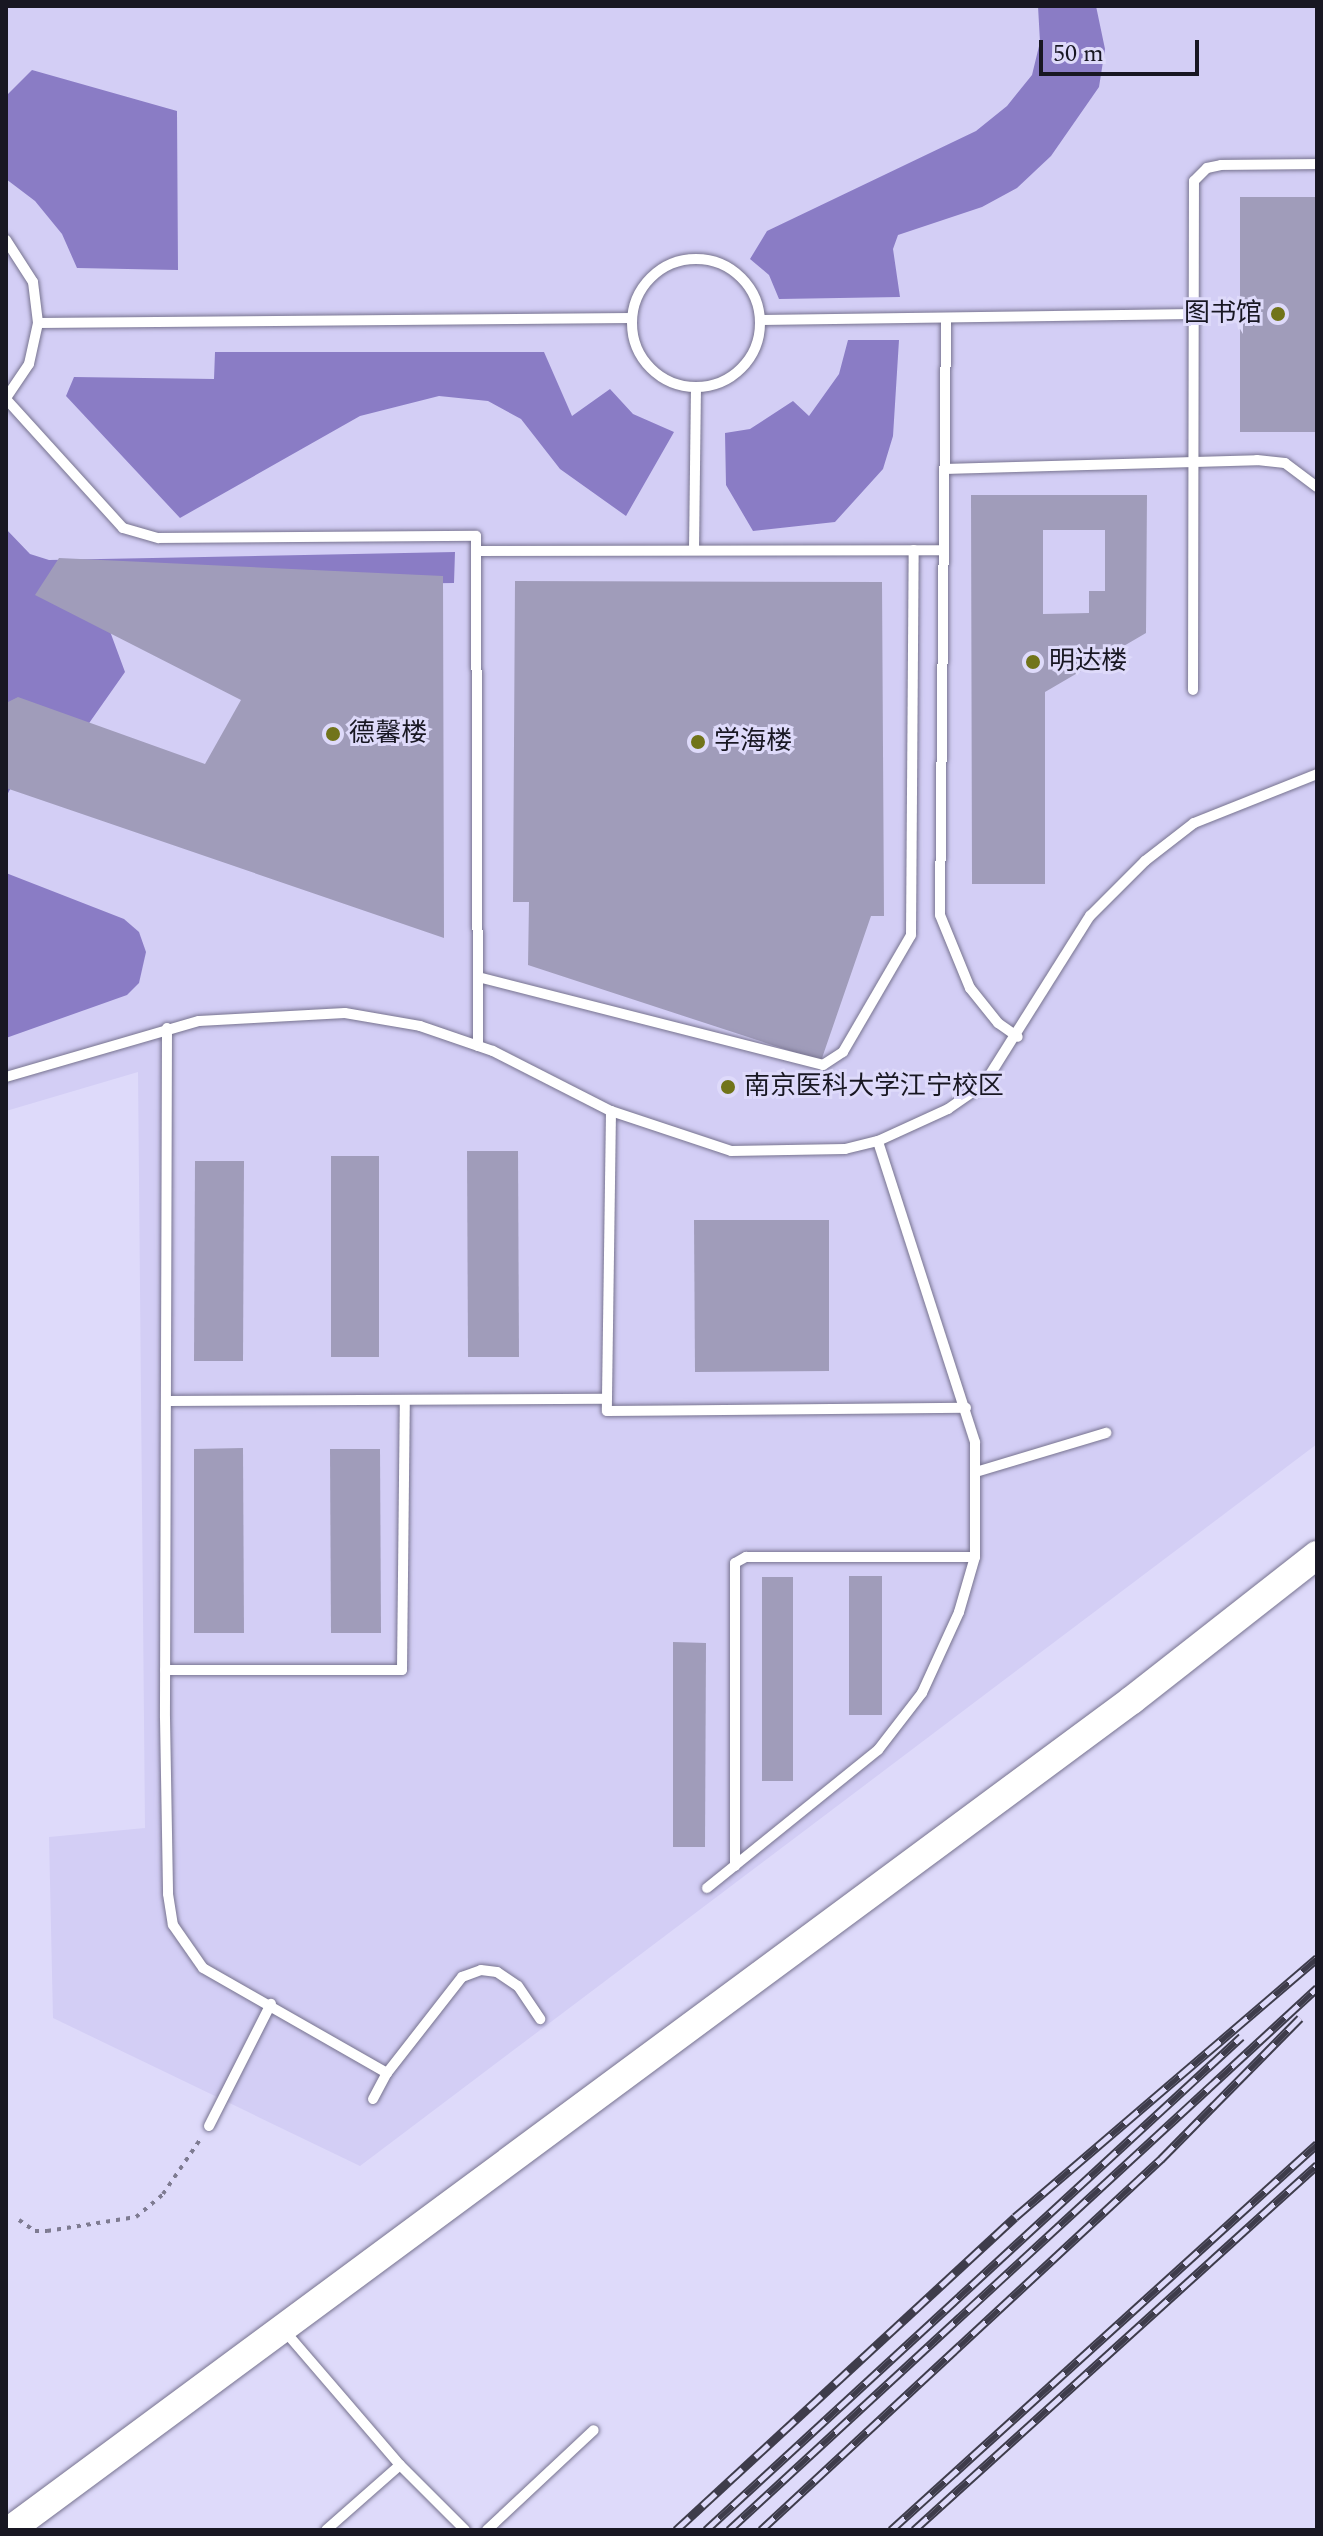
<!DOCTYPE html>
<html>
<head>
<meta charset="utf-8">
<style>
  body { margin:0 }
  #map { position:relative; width:1323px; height:2536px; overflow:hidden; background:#dedafa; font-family:Spectral,"Noto Sans SC",serif }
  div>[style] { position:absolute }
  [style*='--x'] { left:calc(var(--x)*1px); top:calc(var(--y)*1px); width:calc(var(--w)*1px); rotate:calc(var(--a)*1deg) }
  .built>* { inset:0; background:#d3cef5 }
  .water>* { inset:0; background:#8a7cc5 }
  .building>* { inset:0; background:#a09cba }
  .path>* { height:4px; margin-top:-2px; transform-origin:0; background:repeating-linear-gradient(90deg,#7e7b91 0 4px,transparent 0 10px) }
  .roads { filter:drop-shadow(0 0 2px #77738f) drop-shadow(0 0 2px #77738f) }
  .lane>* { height:10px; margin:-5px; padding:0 5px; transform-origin:5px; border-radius:5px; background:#fff }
  .lane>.ring { margin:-5px; padding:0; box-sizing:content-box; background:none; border:10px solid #fff; border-radius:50% }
  .secondary>* { height:28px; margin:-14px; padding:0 14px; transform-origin:14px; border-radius:14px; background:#fff }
  .rail>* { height:9px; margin-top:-4.5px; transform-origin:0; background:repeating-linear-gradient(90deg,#dedafa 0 18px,#3e3c4b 0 36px); box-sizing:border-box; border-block:2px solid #3e3c4b }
  .dots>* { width:22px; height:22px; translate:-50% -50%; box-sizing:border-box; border:4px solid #dedafa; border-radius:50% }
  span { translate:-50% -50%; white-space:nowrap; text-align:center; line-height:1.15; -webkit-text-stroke:6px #dedafa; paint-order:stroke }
  .poi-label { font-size:26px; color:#181722 }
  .right { translate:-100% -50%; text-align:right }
  .left { translate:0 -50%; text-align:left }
  .frame { position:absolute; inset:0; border:8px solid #181722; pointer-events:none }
  .scale { position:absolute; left:1039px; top:40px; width:160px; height:36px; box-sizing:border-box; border:4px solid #181722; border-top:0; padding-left:10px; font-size:24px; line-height:28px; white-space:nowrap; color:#181722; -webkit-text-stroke:6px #dedafa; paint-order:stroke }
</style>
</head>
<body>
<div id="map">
  <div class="built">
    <div style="clip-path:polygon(6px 6px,1317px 6px,1317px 1444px,360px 2166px,53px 2018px,49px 1837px,145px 1828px,138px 1072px,6px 1111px)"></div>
  </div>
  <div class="water">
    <div style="clip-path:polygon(1038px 6px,1096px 6px,1105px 49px,1099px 87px,1051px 156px,1017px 188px,982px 207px,898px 235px,893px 249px,900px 297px,779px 299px,769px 275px,750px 259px,767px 231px,976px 131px,1007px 106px,1032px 75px,1040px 42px)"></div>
    <div style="clip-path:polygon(32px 70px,177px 111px,178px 270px,77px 268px,62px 234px,35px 201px,6px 179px,6px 96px)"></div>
    <div style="clip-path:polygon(848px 340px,899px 340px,893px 436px,883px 469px,835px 522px,753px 531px,726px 485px,725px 433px,750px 429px,793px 401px,809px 416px,839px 374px)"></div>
    <div style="clip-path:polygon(215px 352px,544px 352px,572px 416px,610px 389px,633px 414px,674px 432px,626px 516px,560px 469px,521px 419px,488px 401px,439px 396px,360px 416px,180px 518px,66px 396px,74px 377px,214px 379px)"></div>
    <div style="clip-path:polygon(6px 529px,30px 554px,49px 560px,455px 552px,454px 583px,94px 588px,125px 672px,73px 746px,37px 738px,6px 797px)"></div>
    <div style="clip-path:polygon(6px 873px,124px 919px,139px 932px,146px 952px,139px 983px,127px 995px,6px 1038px)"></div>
  </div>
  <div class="building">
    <div style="clip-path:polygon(1240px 197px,1317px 197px,1317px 432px,1240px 432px)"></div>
    <div style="clip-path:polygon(evenodd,971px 495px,1147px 495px,1146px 633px,1045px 692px,1045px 884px,972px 884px,971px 495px,1043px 530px,1105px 530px,1105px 591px,1089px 591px,1089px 613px,1043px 614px,1043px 530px)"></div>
    <div style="clip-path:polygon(59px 558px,443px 576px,444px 938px,6px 788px,6px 703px,18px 697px,205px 764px,241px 700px,35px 595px)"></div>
    <div style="clip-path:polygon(515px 581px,882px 582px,884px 916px,871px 916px,821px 1061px,528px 965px,529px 902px,513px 902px)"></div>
    <div style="clip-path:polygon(467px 1151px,518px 1151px,519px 1357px,468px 1357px)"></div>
    <div style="clip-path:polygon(331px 1156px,379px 1156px,379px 1357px,331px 1357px)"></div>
    <div style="clip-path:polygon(195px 1161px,244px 1161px,243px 1361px,194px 1361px)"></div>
    <div style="clip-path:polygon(694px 1220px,829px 1220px,829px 1371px,695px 1372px)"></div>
    <div style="clip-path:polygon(243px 1448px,244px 1633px,194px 1633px,194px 1449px)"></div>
    <div style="clip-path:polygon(330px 1449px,380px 1449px,381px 1633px,331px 1633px)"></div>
    <div style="clip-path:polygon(849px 1576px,882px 1576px,882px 1715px,849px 1715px)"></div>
    <div style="clip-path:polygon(762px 1577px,793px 1577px,793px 1781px,762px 1781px)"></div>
    <div style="clip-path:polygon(673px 1642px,706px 1643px,705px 1847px,673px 1847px)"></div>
  </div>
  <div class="path">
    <div style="--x:19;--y:2220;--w:19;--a:35"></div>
    <div style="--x:35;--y:2231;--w:12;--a:0"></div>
    <div style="--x:47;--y:2231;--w:90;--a:-8.9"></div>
    <div style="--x:136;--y:2217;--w:35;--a:-40"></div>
    <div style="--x:163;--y:2194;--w:68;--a:-55.8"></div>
  </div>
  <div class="roads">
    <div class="lane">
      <div style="--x:6;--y:240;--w:50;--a:57.3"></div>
      <div style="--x:33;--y:282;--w:41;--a:83"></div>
      <div style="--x:38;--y:323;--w:42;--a:102.4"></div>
      <div style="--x:29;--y:364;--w:41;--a:124.1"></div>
      <div class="ring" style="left:632px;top:259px;width:118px;height:118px"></div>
      <div style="--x:946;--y:319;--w:596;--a:90.58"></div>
      <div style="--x:940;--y:915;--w:79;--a:67.7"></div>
      <div style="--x:970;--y:988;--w:45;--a:51.3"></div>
      <div style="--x:998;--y:1023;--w:24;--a:35"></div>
      <div style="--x:761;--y:320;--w:433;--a:-0.8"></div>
      <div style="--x:38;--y:323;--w:594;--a:-0.48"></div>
      <div style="--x:6;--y:399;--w:174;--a:47.8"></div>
      <div style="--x:123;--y:528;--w:37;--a:16"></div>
      <div style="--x:159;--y:538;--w:317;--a:-0.4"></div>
      <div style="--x:476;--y:536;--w:510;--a:89.78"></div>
      <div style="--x:944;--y:469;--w:313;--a:-1.6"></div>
      <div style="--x:1257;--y:460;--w:28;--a:6"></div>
      <div style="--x:1285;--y:463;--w:40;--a:37"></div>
      <div style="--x:694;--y:550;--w:163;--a:-89.3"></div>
      <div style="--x:476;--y:551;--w:468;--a:-0.1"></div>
      <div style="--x:1193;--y:690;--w:509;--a:-89.89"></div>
      <div style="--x:1194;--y:181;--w:18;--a:-45"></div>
      <div style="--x:1207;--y:168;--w:14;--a:-12"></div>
      <div style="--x:1221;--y:165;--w:96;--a:-0.6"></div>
      <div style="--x:478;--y:977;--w:356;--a:14.3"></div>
      <div style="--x:823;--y:1065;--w:24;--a:-33"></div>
      <div style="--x:843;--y:1052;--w:135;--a:-59.8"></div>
      <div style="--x:911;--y:935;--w:385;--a:-89.6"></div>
      <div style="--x:167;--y:1028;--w:690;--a:90.17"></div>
      <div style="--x:165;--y:1718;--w:176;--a:89"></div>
      <div style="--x:168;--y:1894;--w:31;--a:81"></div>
      <div style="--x:173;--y:1925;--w:52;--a:55.1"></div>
      <div style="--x:203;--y:1968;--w:212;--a:29.7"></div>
      <div style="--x:6;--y:1077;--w:201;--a:-16.2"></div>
      <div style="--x:199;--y:1021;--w:146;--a:-3.1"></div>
      <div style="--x:345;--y:1013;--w:76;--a:9.8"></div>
      <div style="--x:420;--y:1026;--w:77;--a:18.9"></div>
      <div style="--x:493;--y:1051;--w:132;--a:27"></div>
      <div style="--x:611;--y:1111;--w:126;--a:18.4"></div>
      <div style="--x:731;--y:1151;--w:114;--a:-1"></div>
      <div style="--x:845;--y:1149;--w:34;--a:-14"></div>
      <div style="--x:878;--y:1141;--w:77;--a:-24.6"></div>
      <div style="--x:948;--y:1109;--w:44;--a:-34.8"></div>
      <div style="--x:984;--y:1084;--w:199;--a:-57.8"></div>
      <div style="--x:1090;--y:916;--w:78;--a:-45"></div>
      <div style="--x:1145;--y:861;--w:62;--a:-37.8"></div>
      <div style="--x:1194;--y:823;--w:132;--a:-21.7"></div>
      <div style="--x:611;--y:1111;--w:300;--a:90.8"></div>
      <div style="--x:607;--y:1411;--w:359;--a:-0.5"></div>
      <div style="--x:167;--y:1401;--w:440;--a:-0.3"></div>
      <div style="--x:979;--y:1471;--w:133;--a:-16.7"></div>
      <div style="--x:165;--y:1670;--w:237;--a:0"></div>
      <div style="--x:402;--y:1670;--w:270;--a:-89.4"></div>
      <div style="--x:735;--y:1866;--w:303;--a:-90"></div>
      <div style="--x:735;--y:1563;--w:13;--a:-29"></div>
      <div style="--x:746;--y:1557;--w:229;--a:0"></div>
      <div style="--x:707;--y:1888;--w:220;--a:-38.9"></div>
      <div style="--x:878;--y:1750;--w:72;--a:-52.3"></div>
      <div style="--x:922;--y:1693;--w:89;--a:-65.4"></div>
      <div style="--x:959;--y:1612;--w:57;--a:-73.8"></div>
      <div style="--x:975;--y:1557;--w:115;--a:-90"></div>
      <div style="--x:975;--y:1442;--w:316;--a:-107.9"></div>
      <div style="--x:373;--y:2099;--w:30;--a:-62"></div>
      <div style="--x:387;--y:2073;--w:122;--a:-52"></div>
      <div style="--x:462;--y:1977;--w:20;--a:-20"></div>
      <div style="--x:481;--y:1970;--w:16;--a:7"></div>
      <div style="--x:497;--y:1972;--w:25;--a:34"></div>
      <div style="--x:518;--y:1986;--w:40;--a:56"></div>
      <div style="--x:209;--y:2126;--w:137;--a:-63.1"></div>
      <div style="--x:283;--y:2329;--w:179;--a:49.3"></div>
      <div style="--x:400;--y:2465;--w:98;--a:138.7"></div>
      <div style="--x:400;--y:2465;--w:92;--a:45"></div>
      <div style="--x:487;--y:2530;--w:146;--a:-43.1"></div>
    </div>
    <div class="secondary">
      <div style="--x:10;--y:2530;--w:1396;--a:-36.49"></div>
      <div style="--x:1132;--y:1700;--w:235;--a:-38.1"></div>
    </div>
  </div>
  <div class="rail">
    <div style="--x:676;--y:2530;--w:461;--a:-42.7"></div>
    <div style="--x:1015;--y:2217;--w:398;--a:-40.6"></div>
    <div style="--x:706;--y:2530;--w:728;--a:-42.66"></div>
    <div style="--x:729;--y:2530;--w:800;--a:-42.67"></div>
    <div style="--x:761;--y:2530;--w:546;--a:-42.85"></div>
    <div style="--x:1161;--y:2159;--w:198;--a:-45.4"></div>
    <div style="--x:891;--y:2530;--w:575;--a:-42.18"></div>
    <div style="--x:914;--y:2530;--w:544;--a:-42.17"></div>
  </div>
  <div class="dots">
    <div style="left:1278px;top:314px;background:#71741a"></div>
    <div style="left:1033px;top:662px;background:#71741a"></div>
    <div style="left:333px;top:734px;background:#71741a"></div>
    <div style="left:698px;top:742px;background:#71741a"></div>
    <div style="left:728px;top:1087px;background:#71741a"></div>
  </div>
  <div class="poi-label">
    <span class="right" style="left:1262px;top:314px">图书馆</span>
    <span class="left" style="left:1049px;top:662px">明达楼</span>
    <span class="left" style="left:349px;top:734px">德馨楼</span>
    <span class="left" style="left:714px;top:742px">学海楼</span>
    <span class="left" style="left:744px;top:1087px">南京医科大学江宁校区</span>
  </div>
  <div class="frame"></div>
  <div class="scale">50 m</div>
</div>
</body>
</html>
